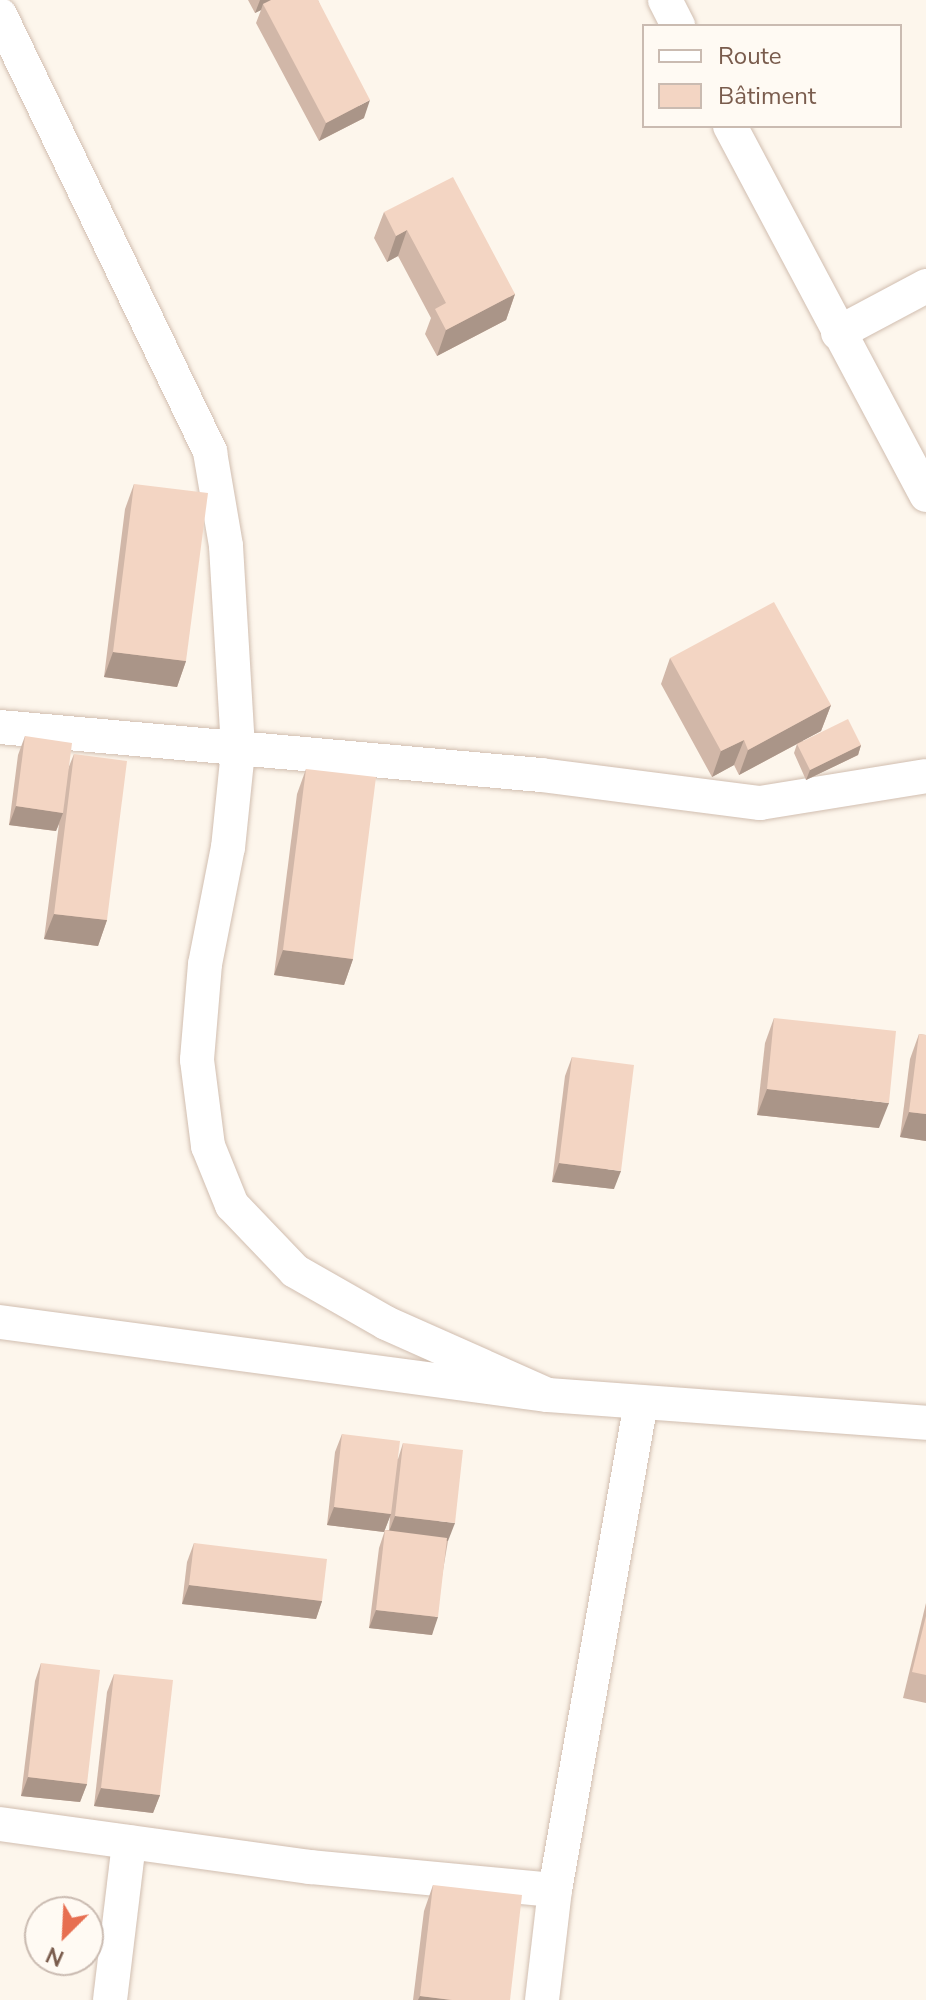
<!DOCTYPE html>
<html>
<head>
<meta charset="utf-8">
<style>
  body { margin:0 }
  #map { position:relative; width:926px; height:2000px; overflow:hidden; background:#fdf6ec; font-family:"Nunito Sans",sans-serif }
  div>[style] { position:absolute }
  [style*='--x'] { left:calc(var(--x)*1px); top:calc(var(--y)*1px); width:calc(var(--w)*1px); rotate:calc(var(--a)*1deg) }
  .roads { filter:drop-shadow(0 0 2px #d1beb0) drop-shadow(0 0 2px #d1beb0) }
  .minor>* { height:34px; margin:-17px; padding:0 17px; transform-origin:17px; border-radius:17px; background:#fff }
  .wall>* { inset:0; background:#d1b7a8 }
  .shaded-wall>* { inset:0; background:#aa9588 }
  .building>* { inset:0; background:#f3d5c3 }
  span { translate:-50% -50%; white-space:nowrap; text-align:center; line-height:1.15; -webkit-text-stroke:7px #fffaf3; paint-order:stroke }
  .legend { position:absolute; left:642px; top:24px; width:260px; height:104px; box-sizing:border-box; background:#fffaf3; border:2px solid #cabbb1; margin:0; padding:10px 14px; list-style:none; font-size:24px; color:#7a5c4d }
  .legend li { display:flex; align-items:center; gap:16px; height:40px }
  .legend b { width:40px; border:2px solid #cabbb1 }
  .north { position:absolute; left:24px; top:1896px; width:80px; height:80px; box-sizing:border-box; background:#fffaf3; border:2px solid #cabbb1; border-radius:50%; rotate:204deg; font-size:22px; font-weight:700; line-height:32px; text-align:center; color:#7a5c4d }
  .north::after { content:''; display:block; margin:auto; width:28px; height:36px; background:#e76f51; clip-path:polygon(50% 0,100% 100%,50% 72%,0 100%) }
</style>
</head>
<body>
<div id="map">
  <div class="roads">
    <div class="minor">
      <div style="--x:665;--y:0;--w:29;--a:63"></div>
      <div style="--x:0;--y:15;--w:485;--a:64.3"></div>
      <div style="--x:210;--y:452;--w:95;--a:80.3"></div>
      <div style="--x:226;--y:546;--w:205;--a:86.6"></div>
      <div style="--x:238;--y:751;--w:97;--a:95.9"></div>
      <div style="--x:228;--y:847;--w:119;--a:101.1"></div>
      <div style="--x:205;--y:964;--w:96;--a:94.8"></div>
      <div style="--x:197;--y:1060;--w:87;--a:82.7"></div>
      <div style="--x:208;--y:1146;--w:64;--a:67.9"></div>
      <div style="--x:232;--y:1205;--w:91;--a:46.3"></div>
      <div style="--x:295;--y:1271;--w:105;--a:29.7"></div>
      <div style="--x:386;--y:1323;--w:177;--a:24"></div>
      <div style="--x:730;--y:126;--w:418;--a:62"></div>
      <div style="--x:838;--y:333;--w:100;--a:-28.1"></div>
      <div style="--x:0;--y:727;--w:543;--a:5.07"></div>
      <div style="--x:541;--y:775;--w:221;--a:7.3"></div>
      <div style="--x:760;--y:803;--w:168;--a:-9.2"></div>
      <div style="--x:0;--y:1322;--w:553;--a:7.59"></div>
      <div style="--x:548;--y:1395;--w:379;--a:4.2"></div>
      <div style="--x:0;--y:1824;--w:313;--a:7.9"></div>
      <div style="--x:310;--y:1867;--w:246;--a:5.4"></div>
      <div style="--x:110;--y:2000;--w:159;--a:-83.1"></div>
      <div style="--x:542;--y:2000;--w:111;--a:-83.3"></div>
      <div style="--x:555;--y:1890;--w:494;--a:-80"></div>
    </div>
  </div>
  <div class="wall">
    <div style="clip-path:polygon(248px 0,318px 0,364px 118px,319px 141px,256px 23px,261px 10px,255px 13px)"></div>
    <div style="clip-path:polygon(384px 212px,515px 294px,506px 320px,437px 356px,425px 334px,431px 318px,398px 256px,387px 262px,374px 238px)"></div>
    <div style="clip-path:polygon(134px 484px,186px 661px,177px 687px,104px 677px,125px 509px)"></div>
    <div style="clip-path:polygon(670px 658px,831px 705px,821px 731px,802px 741px,861px 745px,858px 755px,806px 780px,794px 753px,797px 744px,739px 775px,734px 765px,712px 777px,661px 684px)"></div>
    <div style="clip-path:polygon(25px 736px,68px 769px,74px 754px,107px 920px,98px 946px,44px 939px,59px 824px,56px 831px,9px 825px,18px 755px)"></div>
    <div style="clip-path:polygon(306px 769px,353px 959px,344px 985px,274px 975px,297px 794px)"></div>
    <div style="clip-path:polygon(774px 1018px,879px 1128px,757px 1115px,765px 1043px)"></div>
    <div style="clip-path:polygon(919px 1034px,926px 1035px,926px 1141px,900px 1137px,910px 1059px)"></div>
    <div style="clip-path:polygon(572px 1057px,614px 1189px,552px 1182px,565px 1076px)"></div>
    <div style="clip-path:polygon(342px 1434px,398px 1459px,403px 1443px,448px 1541px,432px 1635px,369px 1628px,379px 1548px,385px 1530px,389px 1530px,390px 1516px,384px 1532px,327px 1525px,335px 1452px)"></div>
    <div style="clip-path:polygon(194px 1543px,322px 1601px,316px 1619px,182px 1604px,187px 1562px)"></div>
    <div style="clip-path:polygon(926px 1603px,926px 1703px,903px 1698px)"></div>
    <div style="clip-path:polygon(41px 1663px,87px 1784px,80px 1802px,21px 1796px,35px 1681px)"></div>
    <div style="clip-path:polygon(114px 1674px,160px 1795px,153px 1813px,94px 1806px,107px 1692px)"></div>
    <div style="clip-path:polygon(433px 1885px,510px 2000px,413px 2000px,424px 1911px)"></div>
  </div>
  <div class="shaded-wall">
    <div style="clip-path:polygon(260px 0,278px 0,263px 4px,261px 10px,255px 13px)"></div>
    <div style="clip-path:polygon(370px 100px,364px 118px,319px 141px,326px 123px)"></div>
    <div style="clip-path:polygon(407px 230px,398px 256px,387px 262px,396px 236px)"></div>
    <div style="clip-path:polygon(515px 294px,506px 320px,437px 356px,446px 330px)"></div>
    <div style="clip-path:polygon(113px 652px,186px 661px,177px 687px,104px 677px)"></div>
    <div style="clip-path:polygon(831px 705px,821px 731px,739px 775px,748px 750px)"></div>
    <div style="clip-path:polygon(744px 740px,734px 765px,712px 777px,721px 751px)"></div>
    <div style="clip-path:polygon(861px 745px,858px 755px,806px 780px,810px 770px)"></div>
    <div style="clip-path:polygon(16px 806px,63px 813px,56px 831px,9px 825px)"></div>
    <div style="clip-path:polygon(54px 914px,107px 920px,98px 946px,44px 939px)"></div>
    <div style="clip-path:polygon(283px 950px,353px 959px,344px 985px,274px 975px)"></div>
    <div style="clip-path:polygon(767px 1089px,889px 1103px,879px 1128px,757px 1115px)"></div>
    <div style="clip-path:polygon(909px 1112px,926px 1114px,926px 1141px,900px 1137px)"></div>
    <div style="clip-path:polygon(559px 1163px,621px 1171px,614px 1189px,552px 1182px)"></div>
    <div style="clip-path:polygon(334px 1507px,391px 1514px,384px 1532px,327px 1525px)"></div>
    <div style="clip-path:polygon(395px 1516px,455px 1523px,448px 1541px,388px 1534px)"></div>
    <div style="clip-path:polygon(189px 1585px,322px 1601px,316px 1619px,182px 1604px)"></div>
    <div style="clip-path:polygon(376px 1610px,438px 1617px,432px 1635px,369px 1628px)"></div>
    <div style="clip-path:polygon(28px 1777px,87px 1784px,80px 1802px,21px 1796px)"></div>
    <div style="clip-path:polygon(101px 1788px,160px 1795px,153px 1813px,94px 1806px)"></div>
    <div style="clip-path:polygon(420px 1996px,452px 2000px,418px 2000px)"></div>
  </div>
  <div class="building">
    <div style="clip-path:polygon(271px 0,318px 0,370px 100px,326px 123px,263px 4px)"></div>
    <div style="clip-path:polygon(453px 177px,515px 294px,446px 330px,435px 309px,446px 303px,407px 230px,396px 236px,384px 212px)"></div>
    <div style="clip-path:polygon(134px 484px,208px 493px,186px 661px,113px 652px)"></div>
    <div style="clip-path:polygon(774px 602px,831px 705px,748px 750px,744px 740px,721px 751px,670px 658px)"></div>
    <div style="clip-path:polygon(848px 719px,861px 745px,810px 770px,797px 744px)"></div>
    <div style="clip-path:polygon(25px 736px,72px 743px,63px 813px,16px 806px)"></div>
    <div style="clip-path:polygon(74px 754px,127px 761px,107px 920px,54px 914px)"></div>
    <div style="clip-path:polygon(306px 769px,376px 777px,353px 959px,283px 950px)"></div>
    <div style="clip-path:polygon(774px 1018px,896px 1031px,889px 1103px,767px 1089px)"></div>
    <div style="clip-path:polygon(919px 1034px,926px 1035px,926px 1114px,909px 1112px)"></div>
    <div style="clip-path:polygon(572px 1057px,634px 1065px,621px 1171px,559px 1163px)"></div>
    <div style="clip-path:polygon(342px 1434px,400px 1441px,391px 1514px,334px 1507px)"></div>
    <div style="clip-path:polygon(403px 1443px,463px 1450px,455px 1523px,395px 1516px)"></div>
    <div style="clip-path:polygon(385px 1530px,447px 1538px,438px 1617px,376px 1610px)"></div>
    <div style="clip-path:polygon(194px 1543px,327px 1559px,322px 1601px,189px 1585px)"></div>
    <div style="clip-path:polygon(926px 1616px,926px 1675px,912px 1672px)"></div>
    <div style="clip-path:polygon(41px 1663px,100px 1670px,87px 1784px,28px 1777px)"></div>
    <div style="clip-path:polygon(114px 1674px,173px 1680px,160px 1795px,101px 1788px)"></div>
    <div style="clip-path:polygon(433px 1885px,522px 1895px,510px 2000px,452px 2000px,420px 1996px)"></div>
  </div>
  <ul class="legend">
  <li><b style="height:10px;background:#fff"></b>Route</li>
  <li><b style="height:22px;background:#f3d5c3"></b>Bâtiment</li>
  </ul>
  <div class="north">N</div>
</div>
</body>
</html>
